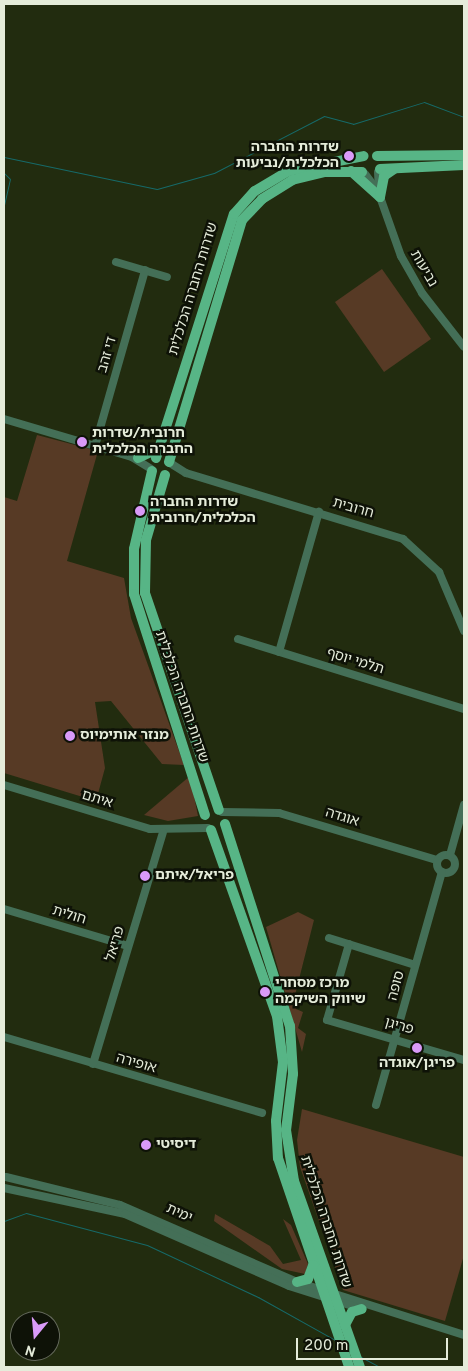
<!DOCTYPE html>
<html>
<head>
<meta charset="utf-8">
<style>
  body { margin:0 }
  #map { position:relative; width:468px; height:1371px; overflow:hidden; background:#222c0f; font-family:Overpass,"Noto Sans Hebrew",sans-serif }
  div>[style] { position:absolute }
  [style*='--x'] { left:calc(var(--x)*1px); top:calc(var(--y)*1px); width:calc(var(--w)*1px); rotate:calc(var(--a)*1deg) }
  .green>* { inset:0; background:#573a25 }
  .stream>* { height:1px; margin:-0.5px; padding:0 0.5px; transform-origin:0.5px; border-radius:0.5px; background:#166a69 }
  .minor>* { height:8px; margin:-4px; padding:0 4px; transform-origin:4px; border-radius:4px; background:#446f57 }
  .minor>.ring { margin:-4px; padding:0; box-sizing:content-box; background:none; border:8px solid #446f57; border-radius:50% }
  .major>* { height:10px; margin:-5px; padding:0 5px; transform-origin:5px; border-radius:5px; background:#57b586 }
  .dots>* { width:14px; height:14px; translate:-50% -50%; box-sizing:border-box; border:2px solid #0e1207; border-radius:50% }
  span { translate:-50% -50%; white-space:nowrap; text-align:center; line-height:1.15; -webkit-text-stroke:5px #0e1207; paint-order:stroke }
  .poi-label { font-size:14px; color:#e5ecda; font-weight:700 }
  .right { translate:-100% -50%; text-align:right }
  .left { translate:0 -50%; text-align:left }
  .street-label { font-size:14px; color:#e5ecda }
  .frame { position:absolute; inset:0; border:5px solid #e5ecda; pointer-events:none }
  .north { position:absolute; left:10px; top:1311px; width:50px; height:50px; box-sizing:border-box; background:#0e1207; border:1px solid #64695b; border-radius:50%; rotate:197deg; font-size:14px; font-weight:700; line-height:20px; text-align:center; color:#e5ecda }
  .north::after { content:''; display:block; margin:auto; width:18px; height:22px; background:#d99af8; clip-path:polygon(50% 0,100% 100%,50% 72%,0 100%) }
  .scale { position:absolute; left:296px; top:1338px; width:152px; height:22px; box-sizing:border-box; border:2px solid #e5ecda; border-top:0; padding-left:6px; font-size:15px; line-height:18px; white-space:nowrap; color:#e5ecda; -webkit-text-stroke:4px #0e1207; paint-order:stroke }
</style>
</head>
<body>
<div id="map">
  <div class="green">
    <div style="clip-path:polygon(382px 269px,431px 339px,384px 372px,335px 302px)"></div>
    <div style="clip-path:polygon(37px 435px,98px 451px,67px 561px,124px 578px,131px 618px,184px 765px,162px 764px,111px 701px,95px 702px,105px 768px,96px 801px,4px 773px,4px 497px,17px 501px)"></div>
    <div style="clip-path:polygon(190px 776px,198px 816px,168px 821px,144px 815px)"></div>
    <div style="clip-path:polygon(298px 912px,314px 920px,294px 999px,296px 1009px,303px 1012px,298px 1028px,306px 1034px,302px 1052px,266px 927px)"></div>
    <div style="clip-path:polygon(302px 1109px,464px 1157px,464px 1255px,445px 1321px,343px 1290px,300px 1167px,297px 1140px)"></div>
    <div style="clip-path:polygon(215px 1214px,270px 1246px,283px 1264px,301px 1260px,283px 1219px,291px 1225px,308px 1264px,305px 1274px,282px 1269px,214px 1221px)"></div>
  </div>
  <div class="stream">
    <div style="--x:4;--y:157;--w:156;--a:11.8"></div>
    <div style="--x:157;--y:189;--w:59;--a:-15.7"></div>
    <div style="--x:214;--y:173;--w:124;--a:-27.4"></div>
    <div style="--x:324;--y:116;--w:30;--a:15"></div>
    <div style="--x:353;--y:124;--w:74;--a:-17.2"></div>
    <div style="--x:424;--y:102;--w:43;--a:20.6"></div>
    <div style="--x:4;--y:173;--w:8;--a:45"></div>
    <div style="--x:10;--y:179;--w:26;--a:103"></div>
    <div style="--x:4;--y:1221;--w:23;--a:-20"></div>
    <div style="--x:26;--y:1213;--w:125;--a:14.8"></div>
    <div style="--x:147;--y:1245;--w:123;--a:25.1"></div>
    <div style="--x:258;--y:1297;--w:88;--a:29.2"></div>
    <div style="--x:361;--y:1357;--w:21;--a:28"></div>
  </div>
  <div class="minor">
    <div style="--x:378;--y:172;--w:22;--a:87"></div>
    <div style="--x:379;--y:194;--w:66;--a:70.5"></div>
    <div style="--x:401;--y:256;--w:43;--a:60.4"></div>
    <div style="--x:422;--y:293;--w:68;--a:52.1"></div>
    <div style="--x:365;--y:174;--w:20;--a:53"></div>
    <div style="--x:116;--y:262;--w:53;--a:16.4"></div>
    <div style="--x:4;--y:419;--w:134;--a:16.5"></div>
    <div style="--x:132;--y:457;--w:22;--a:32"></div>
    <div style="--x:95;--y:446;--w:183;--a:-74.1"></div>
    <div style="--x:170;--y:463;--w:19;--a:32"></div>
    <div style="--x:186;--y:473;--w:227;--a:16.9"></div>
    <div style="--x:403;--y:539;--w:49;--a:42.5"></div>
    <div style="--x:439;--y:572;--w:64;--a:67"></div>
    <div style="--x:238;--y:639;--w:237;--a:17.2"></div>
    <div style="--x:279;--y:652;--w:146;--a:-74.1"></div>
    <div style="--x:4;--y:785;--w:152;--a:16.8"></div>
    <div style="--x:150;--y:829;--w:58;--a:-1"></div>
    <div style="--x:222;--y:812;--w:57;--a:1"></div>
    <div style="--x:279;--y:813;--w:165;--a:16.6"></div>
    <div class="ring" style="left:437px;top:855px;width:10px;height:10px"></div>
    <div style="--x:450;--y:855;--w:52;--a:-74.4"></div>
    <div style="--x:4;--y:909;--w:129;--a:16.6"></div>
    <div style="--x:329;--y:938;--w:90;--a:17.4"></div>
    <div style="--x:349;--y:944;--w:79;--a:106.1"></div>
    <div style="--x:327;--y:1020;--w:143;--a:16.3"></div>
    <div style="--x:4;--y:1037;--w:269;--a:16.4"></div>
    <div style="--x:93;--y:1064;--w:242;--a:-73.2"></div>
    <div style="--x:376;--y:1105;--w:242;--a:-74.2"></div>
    <div style="--x:6;--y:1177;--w:117;--a:13.8"></div>
    <div style="--x:120;--y:1205;--w:193;--a:23.5"></div>
    <div style="--x:297;--y:1282;--w:175;--a:17.6"></div>
    <div style="--x:4;--y:1188;--w:124;--a:12.1"></div>
    <div style="--x:125;--y:1214;--w:179;--a:23.7"></div>
    <div style="--x:289;--y:1286;--w:77;--a:17.5"></div>
  </div>
  <div class="major">
    <div style="--x:377;--y:156;--w:87;--a:-0.7"></div>
    <div style="--x:380;--y:169;--w:84;--a:-2.7"></div>
    <div style="--x:351;--y:171;--w:39;--a:42"></div>
    <div style="--x:380;--y:197;--w:21;--a:-79"></div>
    <div style="--x:384;--y:176;--w:12;--a:-35"></div>
    <div style="--x:138;--y:458;--w:23;--a:-25"></div>
    <div style="--x:156;--y:458;--w:256;--a:-72.3"></div>
    <div style="--x:234;--y:214;--w:31;--a:-48"></div>
    <div style="--x:255;--y:191;--w:39;--a:-31"></div>
    <div style="--x:288;--y:171;--w:77;--a:-11.2"></div>
    <div style="--x:169;--y:462;--w:253;--a:-73.2"></div>
    <div style="--x:242;--y:220;--w:29;--a:-46"></div>
    <div style="--x:262;--y:199;--w:36;--a:-32"></div>
    <div style="--x:292;--y:180;--w:34;--a:-14"></div>
    <div style="--x:325;--y:172;--w:37;--a:0"></div>
    <div style="--x:152;--y:471;--w:80;--a:103"></div>
    <div style="--x:134;--y:549;--w:45;--a:90"></div>
    <div style="--x:134;--y:594;--w:232;--a:72.2"></div>
    <div style="--x:165;--y:475;--w:68;--a:106.3"></div>
    <div style="--x:146;--y:540;--w:53;--a:91.1"></div>
    <div style="--x:145;--y:593;--w:229;--a:71.2"></div>
    <div style="--x:225;--y:824;--w:212;--a:72.2"></div>
    <div style="--x:290;--y:1026;--w:48;--a:86.4"></div>
    <div style="--x:293;--y:1074;--w:56;--a:97.1"></div>
    <div style="--x:286;--y:1130;--w:52;--a:81.1"></div>
    <div style="--x:294;--y:1181;--w:197;--a:70.5"></div>
    <div style="--x:211;--y:830;--w:197;--a:70.5"></div>
    <div style="--x:277;--y:1016;--w:46;--a:82.6"></div>
    <div style="--x:283;--y:1062;--w:59;--a:96.8"></div>
    <div style="--x:276;--y:1121;--w:37;--a:87"></div>
    <div style="--x:278;--y:1158;--w:221;--a:71.2"></div>
    <div style="--x:297;--y:1282;--w:11;--a:-15"></div>
    <div style="--x:308;--y:1279;--w:15;--a:-70"></div>
    <div style="--x:345;--y:1325;--w:15;--a:-62"></div>
    <div style="--x:352;--y:1312;--w:10;--a:-17"></div>
  </div>
  <div class="dots">
    <div style="left:349px;top:156px;background:#d99af8"></div>
    <div style="left:82px;top:442px;background:#d99af8"></div>
    <div style="left:140px;top:511px;background:#d99af8"></div>
    <div style="left:70px;top:736px;background:#d99af8"></div>
    <div style="left:145px;top:876px;background:#d99af8"></div>
    <div style="left:265px;top:992px;background:#d99af8"></div>
    <div style="left:417px;top:1048px;background:#d99af8"></div>
    <div style="left:146px;top:1145px;background:#d99af8"></div>
  </div>
  <div class="poi-label">
    <span class="right" style="left:339px;top:156px">שדרות החברה<br>הכלכלית/נביעות</span>
    <span class="left" style="left:92px;top:442px">חרובית/שדרות<br>החברה הכלכלית</span>
    <span class="left" style="left:150px;top:511px">שדרות החברה<br>הכלכלית/חרובית</span>
    <span class="left" style="left:80px;top:736px">מנזר אותימיוס</span>
    <span class="left" style="left:155px;top:876px">פריאל/איתם</span>
    <span class="left" style="left:275px;top:992px">מרכז מסחרי<br>שיווק השיקמה</span>
    <span style="left:417px;top:1064px">פריגן/אוגדה</span>
    <span class="left" style="left:156px;top:1145px">דיסיטי</span>
  </div>
  <div class="street-label">
    <span style="left:423px;top:269px;rotate:60deg">נביעות</span>
    <span style="left:194px;top:289px;rotate:-73deg">שדרות החברה הכלכלית</span>
    <span style="left:108px;top:355px;rotate:-74deg">די זהב</span>
    <span style="left:353px;top:509px;rotate:16deg">חרובית</span>
    <span style="left:355px;top:662px;rotate:17deg">תלמי יוסף</span>
    <span style="left:181px;top:697px;rotate:71deg">שדרות החברה הכלכלית</span>
    <span style="left:97px;top:800px;rotate:17deg">איתם</span>
    <span style="left:342px;top:818px;rotate:17deg">אוגדה</span>
    <span style="left:69px;top:916px;rotate:17deg">חולית</span>
    <span style="left:116px;top:944px;rotate:-73deg">פריאל</span>
    <span style="left:397px;top:986px;rotate:-75deg">סופה</span>
    <span style="left:399px;top:1027px;rotate:16deg">פריגן</span>
    <span style="left:136px;top:1064px;rotate:16deg">אופירה</span>
    <span style="left:179px;top:1214px;rotate:24deg">ימית</span>
    <span style="left:325px;top:1222px;rotate:72deg">שדרות החברה הכלכלית</span>
  </div>
  <div class="frame"></div>
  <div class="north">N</div>
  <div class="scale">200 m</div>
</div>
</body>
</html>
